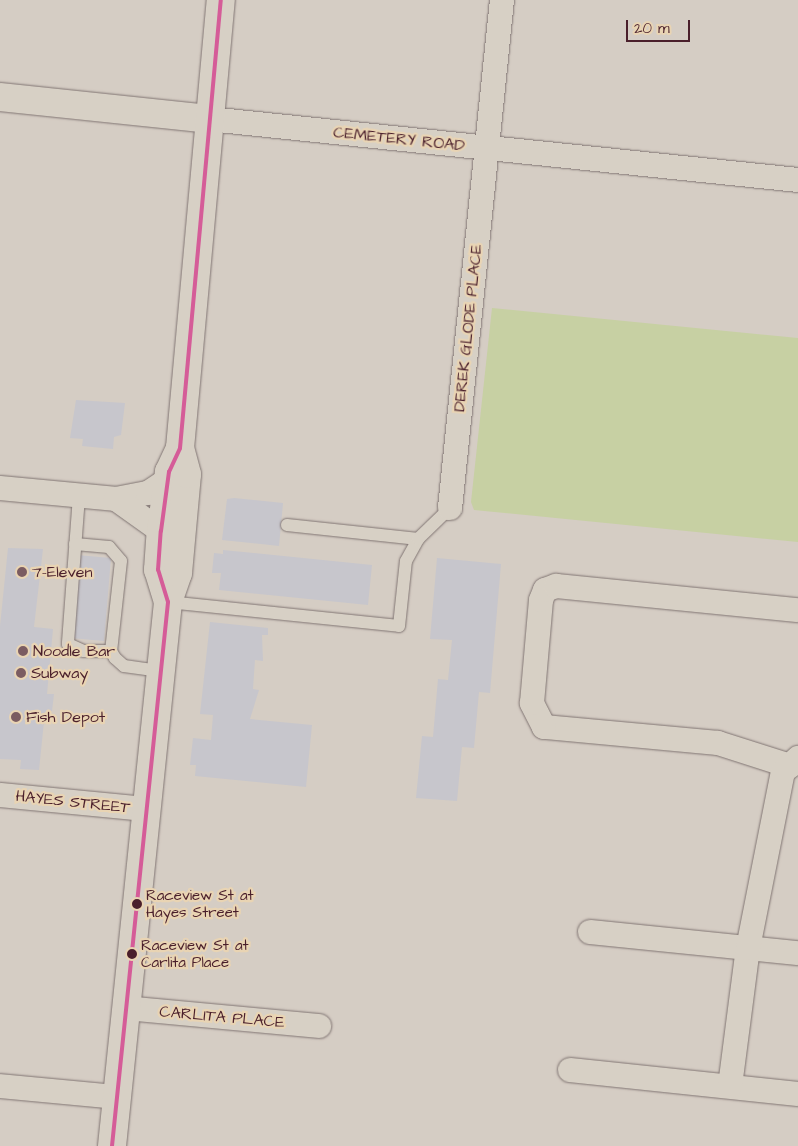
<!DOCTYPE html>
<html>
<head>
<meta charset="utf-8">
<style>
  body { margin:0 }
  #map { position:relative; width:798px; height:1146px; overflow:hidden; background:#d5cdc4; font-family:"Architects Daughter",sans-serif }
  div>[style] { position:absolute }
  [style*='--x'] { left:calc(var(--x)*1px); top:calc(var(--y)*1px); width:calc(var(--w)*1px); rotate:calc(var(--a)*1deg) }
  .green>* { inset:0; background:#c7d0a3 }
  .building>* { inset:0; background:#c7c6cc }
  .roads { filter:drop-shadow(0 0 1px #817573) drop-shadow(0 0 1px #817573) }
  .service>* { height:12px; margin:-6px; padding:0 6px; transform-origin:6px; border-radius:6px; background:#d7d0c5 }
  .minor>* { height:24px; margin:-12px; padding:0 12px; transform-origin:12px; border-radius:12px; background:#d7d0c5 }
  .tertiary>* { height:28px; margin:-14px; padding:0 14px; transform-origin:14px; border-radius:14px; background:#d7d0c5 }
  .bus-1>* { height:4px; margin:-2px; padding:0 2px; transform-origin:2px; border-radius:2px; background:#d55c98 }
  .dots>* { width:14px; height:14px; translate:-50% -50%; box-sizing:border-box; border:2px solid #e9d4b3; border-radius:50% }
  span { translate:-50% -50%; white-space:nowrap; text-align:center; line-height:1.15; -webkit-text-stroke:4.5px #e9d4b3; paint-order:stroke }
  .bus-label { font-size:15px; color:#4a1f2b }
  .left { translate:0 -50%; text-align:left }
  .street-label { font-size:16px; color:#4a1f2b }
  .poi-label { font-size:16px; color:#4a1f2b }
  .scale { position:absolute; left:626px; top:20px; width:64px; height:22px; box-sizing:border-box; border:2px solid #4a1f2b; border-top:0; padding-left:6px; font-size:15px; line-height:18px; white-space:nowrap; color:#4a1f2b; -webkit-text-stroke:4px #e9d4b3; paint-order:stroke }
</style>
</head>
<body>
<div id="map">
  <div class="green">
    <div style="clip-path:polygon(492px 308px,798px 338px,798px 542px,474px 510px,471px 502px)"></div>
  </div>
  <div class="building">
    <div style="clip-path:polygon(76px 400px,125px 403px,121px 435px,114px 437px,113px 449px,82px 446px,83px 439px,70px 438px)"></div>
    <div style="clip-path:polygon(234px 498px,283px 503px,279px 546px,222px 540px,227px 499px)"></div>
    <div style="clip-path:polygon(8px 548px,43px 549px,34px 627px,53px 629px,47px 694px,54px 694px,52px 711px,45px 712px,39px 770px,20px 769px,21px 760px,0 759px,0 626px)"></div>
    <div style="clip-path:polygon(223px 550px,372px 565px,368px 605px,219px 590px,221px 573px,212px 573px,214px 553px,223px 554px)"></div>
    <div style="clip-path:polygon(77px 555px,111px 558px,104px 641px,70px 638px)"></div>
    <div style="clip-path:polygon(437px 558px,501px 564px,490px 693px,479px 692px,474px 748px,462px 747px,457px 801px,416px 798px,422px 736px,433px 737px,438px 679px,448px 680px,452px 640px,430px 639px)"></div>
    <div style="clip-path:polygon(210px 622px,268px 628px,268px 635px,262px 635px,263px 661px,255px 660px,253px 689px,259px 690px,250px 719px,312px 725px,306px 787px,195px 776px,196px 765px,190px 765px,193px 738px,211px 740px,213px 715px,200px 714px)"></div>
  </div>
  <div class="roads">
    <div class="service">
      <div style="--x:79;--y:496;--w:148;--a:94.3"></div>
      <div style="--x:68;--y:644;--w:17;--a:24"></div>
      <div style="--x:84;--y:651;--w:27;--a:0"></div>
      <div style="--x:287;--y:525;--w:132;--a:6.1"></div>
      <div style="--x:75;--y:544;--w:34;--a:5"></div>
      <div style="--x:109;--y:547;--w:18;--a:49"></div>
      <div style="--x:121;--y:561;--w:91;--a:96.3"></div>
      <div style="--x:111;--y:651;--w:8;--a:60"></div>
      <div style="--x:115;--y:658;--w:12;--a:42"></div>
      <div style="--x:124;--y:666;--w:37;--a:8"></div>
      <div style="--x:168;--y:602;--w:232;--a:5.9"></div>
      <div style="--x:399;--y:626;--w:65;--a:-83.9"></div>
      <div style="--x:406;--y:561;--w:25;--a:-61"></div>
      <div style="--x:418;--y:539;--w:45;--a:-44.1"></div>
    </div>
    <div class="minor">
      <div style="--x:209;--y:119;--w:592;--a:5.91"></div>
      <div style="--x:0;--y:488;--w:117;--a:5.4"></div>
      <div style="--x:116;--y:499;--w:33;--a:-11"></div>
      <div style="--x:148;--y:493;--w:23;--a:-34"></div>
      <div style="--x:116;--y:499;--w:55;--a:35.4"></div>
      <div style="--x:450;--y:508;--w:511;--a:-84.16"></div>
      <div style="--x:790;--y:766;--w:76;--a:-162.3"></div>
      <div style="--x:718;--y:743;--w:175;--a:-174.7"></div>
      <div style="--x:544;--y:727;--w:27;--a:-117"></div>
      <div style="--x:532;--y:703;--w:103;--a:-85"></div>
      <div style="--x:541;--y:600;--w:11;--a:-68"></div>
      <div style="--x:545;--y:590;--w:12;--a:-20"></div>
      <div style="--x:556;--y:586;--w:243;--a:5.7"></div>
      <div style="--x:0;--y:795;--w:147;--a:5.5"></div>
      <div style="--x:590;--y:932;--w:209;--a:5.8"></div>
      <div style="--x:125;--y:1008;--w:195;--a:5.3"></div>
      <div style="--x:570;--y:1070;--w:229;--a:6"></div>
      <div style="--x:0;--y:1086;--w:117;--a:5.4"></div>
      <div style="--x:730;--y:1086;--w:139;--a:-82.6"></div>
      <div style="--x:748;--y:948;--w:179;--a:-78.8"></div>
      <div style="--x:783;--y:772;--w:21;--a:-43"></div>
    </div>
    <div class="tertiary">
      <div style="--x:0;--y:97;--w:210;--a:6"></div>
      <div style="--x:168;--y:602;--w:34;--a:-107"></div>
      <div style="--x:158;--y:570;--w:39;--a:-86"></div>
      <div style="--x:161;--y:531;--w:60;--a:-82.3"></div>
      <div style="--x:169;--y:472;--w:26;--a:-65"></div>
      <div style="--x:180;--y:448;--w:450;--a:-84.8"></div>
      <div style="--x:112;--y:1146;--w:547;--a:-84.12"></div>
      <div style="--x:168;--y:602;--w:31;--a:-71"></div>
      <div style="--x:178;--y:573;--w:99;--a:-84.8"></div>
      <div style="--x:187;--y:474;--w:27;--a:-105"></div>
    </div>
  </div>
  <div class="bus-1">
    <div style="--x:112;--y:1146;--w:547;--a:-84.12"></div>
    <div style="--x:168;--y:602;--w:34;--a:-107"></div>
    <div style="--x:158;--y:570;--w:39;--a:-86"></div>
    <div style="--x:161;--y:531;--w:60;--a:-82.3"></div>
    <div style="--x:169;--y:472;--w:26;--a:-65"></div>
    <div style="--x:180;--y:448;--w:450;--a:-84.8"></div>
  </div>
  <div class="dots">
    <div style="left:22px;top:572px;background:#7b5c61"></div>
    <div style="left:23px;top:651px;background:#7b5c61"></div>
    <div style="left:21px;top:673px;background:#7b5c61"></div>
    <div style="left:16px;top:717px;background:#7b5c61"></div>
    <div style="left:137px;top:904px;background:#4a1f2b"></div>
    <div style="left:132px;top:954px;background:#4a1f2b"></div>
  </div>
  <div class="bus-label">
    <span class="left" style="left:146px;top:904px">Raceview St at<br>Hayes Street</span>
    <span class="left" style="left:141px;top:954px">Raceview St at<br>Carlita Place</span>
  </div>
  <div class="street-label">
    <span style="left:399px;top:139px;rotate:6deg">CEMETERY ROAD</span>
    <span style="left:468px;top:328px;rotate:-84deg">DEREK GLODE PLACE</span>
    <span style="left:73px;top:802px;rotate:6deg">HAYES STREET</span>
    <span style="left:222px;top:1017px;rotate:5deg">CARLITA PLACE</span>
  </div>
  <div class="poi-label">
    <span class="left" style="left:32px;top:572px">7-Eleven</span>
    <span class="left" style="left:33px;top:651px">Noodle Bar</span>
    <span class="left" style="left:31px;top:673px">Subway</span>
    <span class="left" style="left:26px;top:717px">Fish Depot</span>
  </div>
  <div class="scale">20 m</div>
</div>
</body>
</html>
